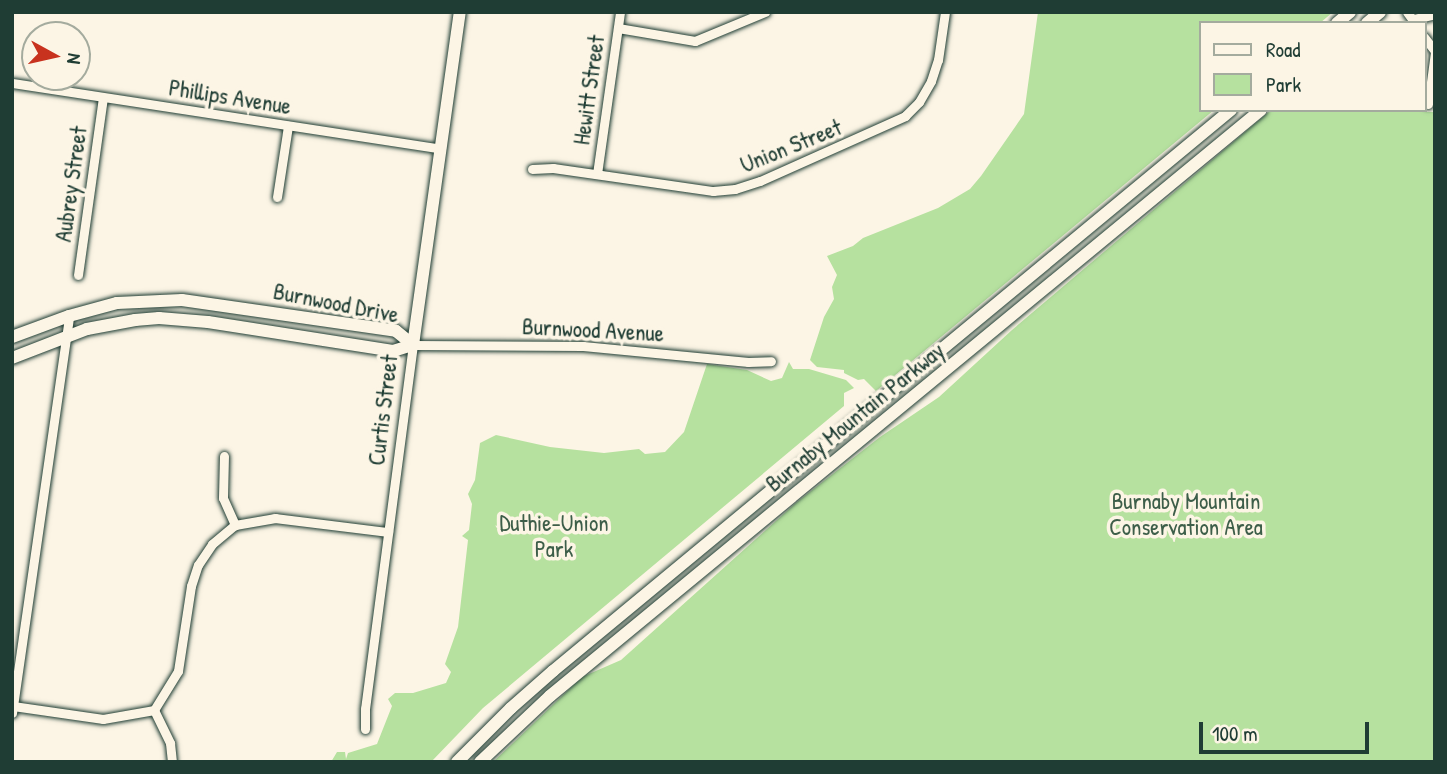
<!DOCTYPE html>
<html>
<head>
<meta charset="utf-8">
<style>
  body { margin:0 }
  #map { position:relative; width:1447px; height:774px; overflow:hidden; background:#fcf5e5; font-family:"Patrick Hand",sans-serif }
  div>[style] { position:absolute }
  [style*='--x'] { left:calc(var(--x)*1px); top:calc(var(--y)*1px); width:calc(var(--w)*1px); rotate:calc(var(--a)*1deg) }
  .green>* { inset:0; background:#b6e19f }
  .roads { filter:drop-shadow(0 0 2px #1f3d34) drop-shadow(0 0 2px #1f3d34) }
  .street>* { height:9px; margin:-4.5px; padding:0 4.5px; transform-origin:4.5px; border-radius:4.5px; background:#fcf5e5 }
  .secondary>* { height:12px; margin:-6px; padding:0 6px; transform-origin:6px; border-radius:6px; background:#fcf5e5 }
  span { translate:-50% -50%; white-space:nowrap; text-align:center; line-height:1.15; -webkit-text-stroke:7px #fcf5e5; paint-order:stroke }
  .street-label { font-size:23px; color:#1f3d34 }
  .park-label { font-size:23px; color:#3d5e49 }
  .frame { position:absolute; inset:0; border:14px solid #1f3d34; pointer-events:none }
  .legend { position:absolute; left:1199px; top:21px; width:228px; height:91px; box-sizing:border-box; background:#fcf5e5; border:2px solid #a4ab9e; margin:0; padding:9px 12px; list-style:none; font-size:21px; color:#1f3d34 }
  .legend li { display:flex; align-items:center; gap:14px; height:35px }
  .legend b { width:35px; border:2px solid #a4ab9e }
  .north { position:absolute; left:21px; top:21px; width:70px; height:70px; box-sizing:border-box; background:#fcf5e5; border:2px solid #a4ab9e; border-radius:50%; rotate:98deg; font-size:19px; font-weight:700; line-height:28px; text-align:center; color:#1f3d34 }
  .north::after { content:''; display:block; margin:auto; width:24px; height:32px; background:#c8321e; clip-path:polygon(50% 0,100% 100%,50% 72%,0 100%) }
  .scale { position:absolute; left:1199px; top:722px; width:170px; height:32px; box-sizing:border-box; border:4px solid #1f3d34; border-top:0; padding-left:9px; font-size:21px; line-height:24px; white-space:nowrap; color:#1f3d34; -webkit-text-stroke:5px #fcf5e5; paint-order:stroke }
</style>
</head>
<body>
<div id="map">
  <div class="green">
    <div style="clip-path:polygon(1038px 12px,1333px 12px,1320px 23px,1200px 23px,1200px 110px,1214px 110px,876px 391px,864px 379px,858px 380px,844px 373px,844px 370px,817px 367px,810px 360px,824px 317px,834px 299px,832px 287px,837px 275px,827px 256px,853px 246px,863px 238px,938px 208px,970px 189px,981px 176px,1024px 114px)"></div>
    <div style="clip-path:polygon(1271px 110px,1435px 112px,1435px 762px,493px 762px,582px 677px,621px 660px,797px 502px,880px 437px,939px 397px,1012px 330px)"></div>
    <div style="clip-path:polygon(789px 362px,793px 369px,809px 369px,846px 380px,854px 388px,844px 393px,844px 406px,483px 708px,431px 762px,331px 762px,337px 752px,345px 752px,346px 759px,348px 753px,377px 744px,392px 706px,388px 699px,395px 693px,413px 693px,446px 683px,451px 672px,445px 664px,458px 627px,468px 540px,462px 536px,469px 530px,472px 504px,468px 494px,475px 480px,480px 443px,496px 435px,550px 447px,604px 453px,639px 449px,645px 454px,665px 452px,684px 432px,707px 364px,747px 370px,771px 381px,782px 378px)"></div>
  </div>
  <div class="roads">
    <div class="street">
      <div style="--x:1407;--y:12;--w:14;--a:54"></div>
      <div style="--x:1414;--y:19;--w:22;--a:-13"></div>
      <div style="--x:618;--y:28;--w:78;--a:9.6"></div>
      <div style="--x:695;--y:41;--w:76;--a:-22.5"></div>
      <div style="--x:1424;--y:37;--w:18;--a:52"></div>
      <div style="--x:12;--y:83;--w:434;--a:8.7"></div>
      <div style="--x:1428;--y:104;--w:52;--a:-82.3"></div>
      <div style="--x:532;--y:169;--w:21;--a:-3"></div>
      <div style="--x:553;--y:168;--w:162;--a:8.2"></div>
      <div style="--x:713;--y:191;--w:22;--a:-5"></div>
      <div style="--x:735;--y:189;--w:26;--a:-18"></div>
      <div style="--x:760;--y:181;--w:159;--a:-24.1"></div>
      <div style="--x:905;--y:116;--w:20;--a:-45"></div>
      <div style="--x:919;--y:102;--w:24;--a:-60"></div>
      <div style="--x:931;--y:81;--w:22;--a:-72"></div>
      <div style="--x:938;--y:60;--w:49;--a:-81.7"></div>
      <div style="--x:597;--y:174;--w:164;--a:-81.9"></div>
      <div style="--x:277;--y:197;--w:72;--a:-81.2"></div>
      <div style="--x:78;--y:275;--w:179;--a:-82"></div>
      <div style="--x:224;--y:456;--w:42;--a:91.4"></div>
      <div style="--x:223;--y:498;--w:30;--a:66"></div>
      <div style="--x:13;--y:706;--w:91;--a:8.2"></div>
      <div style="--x:103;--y:719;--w:52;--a:-10"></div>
      <div style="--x:154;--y:710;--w:46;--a:-58.4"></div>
      <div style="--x:178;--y:671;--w:86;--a:-81.3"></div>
      <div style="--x:191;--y:586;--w:22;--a:-72"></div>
      <div style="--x:198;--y:565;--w:25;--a:-56"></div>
      <div style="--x:212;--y:544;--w:30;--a:-40"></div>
      <div style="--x:235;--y:525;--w:41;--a:-9.9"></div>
      <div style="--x:275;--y:518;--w:114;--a:7.1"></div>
      <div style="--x:154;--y:710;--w:37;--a:64"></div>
      <div style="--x:170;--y:743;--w:19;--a:84"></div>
      <div style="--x:12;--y:713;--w:401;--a:-81.8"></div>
      <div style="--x:365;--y:729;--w:20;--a:-90"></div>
      <div style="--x:365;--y:709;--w:367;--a:-82.5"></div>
      <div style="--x:413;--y:345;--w:170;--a:0.3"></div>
      <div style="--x:583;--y:346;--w:166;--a:5.5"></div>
      <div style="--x:748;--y:362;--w:23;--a:-2"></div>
    </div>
    <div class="secondary">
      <div style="--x:1337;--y:23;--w:17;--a:-40"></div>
      <div style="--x:1367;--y:23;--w:17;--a:-40"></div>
      <div style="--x:12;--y:337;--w:61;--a:-20.2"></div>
      <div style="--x:69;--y:316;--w:50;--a:-15.2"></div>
      <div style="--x:117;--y:303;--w:65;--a:-2.6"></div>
      <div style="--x:182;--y:300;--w:216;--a:8.2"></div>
      <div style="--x:396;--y:331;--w:22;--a:39"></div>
      <div style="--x:413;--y:345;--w:336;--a:-82"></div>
      <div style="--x:12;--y:358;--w:80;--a:-21.1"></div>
      <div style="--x:87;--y:329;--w:49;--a:-10.6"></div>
      <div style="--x:135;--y:320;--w:24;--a:-5"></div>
      <div style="--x:159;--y:318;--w:49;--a:4.7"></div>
      <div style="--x:208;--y:322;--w:187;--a:8.9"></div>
      <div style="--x:393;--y:351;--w:21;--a:-17"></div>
      <div style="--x:457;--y:762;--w:76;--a:-45"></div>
      <div style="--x:511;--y:708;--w:56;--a:-41.4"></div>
      <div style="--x:553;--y:671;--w:880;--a:-39.61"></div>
      <div style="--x:480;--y:762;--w:96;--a:-43.3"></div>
      <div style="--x:550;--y:696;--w:921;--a:-39.5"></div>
    </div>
  </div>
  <div class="street-label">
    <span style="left:589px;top:90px;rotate:-82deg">Hewitt Street</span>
    <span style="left:230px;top:97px;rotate:9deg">Phillips Avenue</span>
    <span style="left:791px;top:146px;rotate:-22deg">Union Street</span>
    <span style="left:71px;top:184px;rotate:-82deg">Aubrey Street</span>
    <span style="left:336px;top:303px;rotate:11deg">Burnwood Drive</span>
    <span style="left:593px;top:330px;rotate:3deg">Burnwood Avenue</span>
    <span style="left:383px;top:410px;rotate:-83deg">Curtis Street</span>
    <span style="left:855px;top:417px;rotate:-39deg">Burnaby Mountain Parkway</span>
  </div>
  <div class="park-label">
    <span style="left:1186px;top:514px">Burnaby Mountain<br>Conservation Area</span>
    <span style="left:554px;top:536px">Duthie-Union<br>Park</span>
  </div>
  <div class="frame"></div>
  <ul class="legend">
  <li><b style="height:9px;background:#fcf5e5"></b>Road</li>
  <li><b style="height:19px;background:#b6e19f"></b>Park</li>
  </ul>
  <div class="north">N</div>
  <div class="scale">100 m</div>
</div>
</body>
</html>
